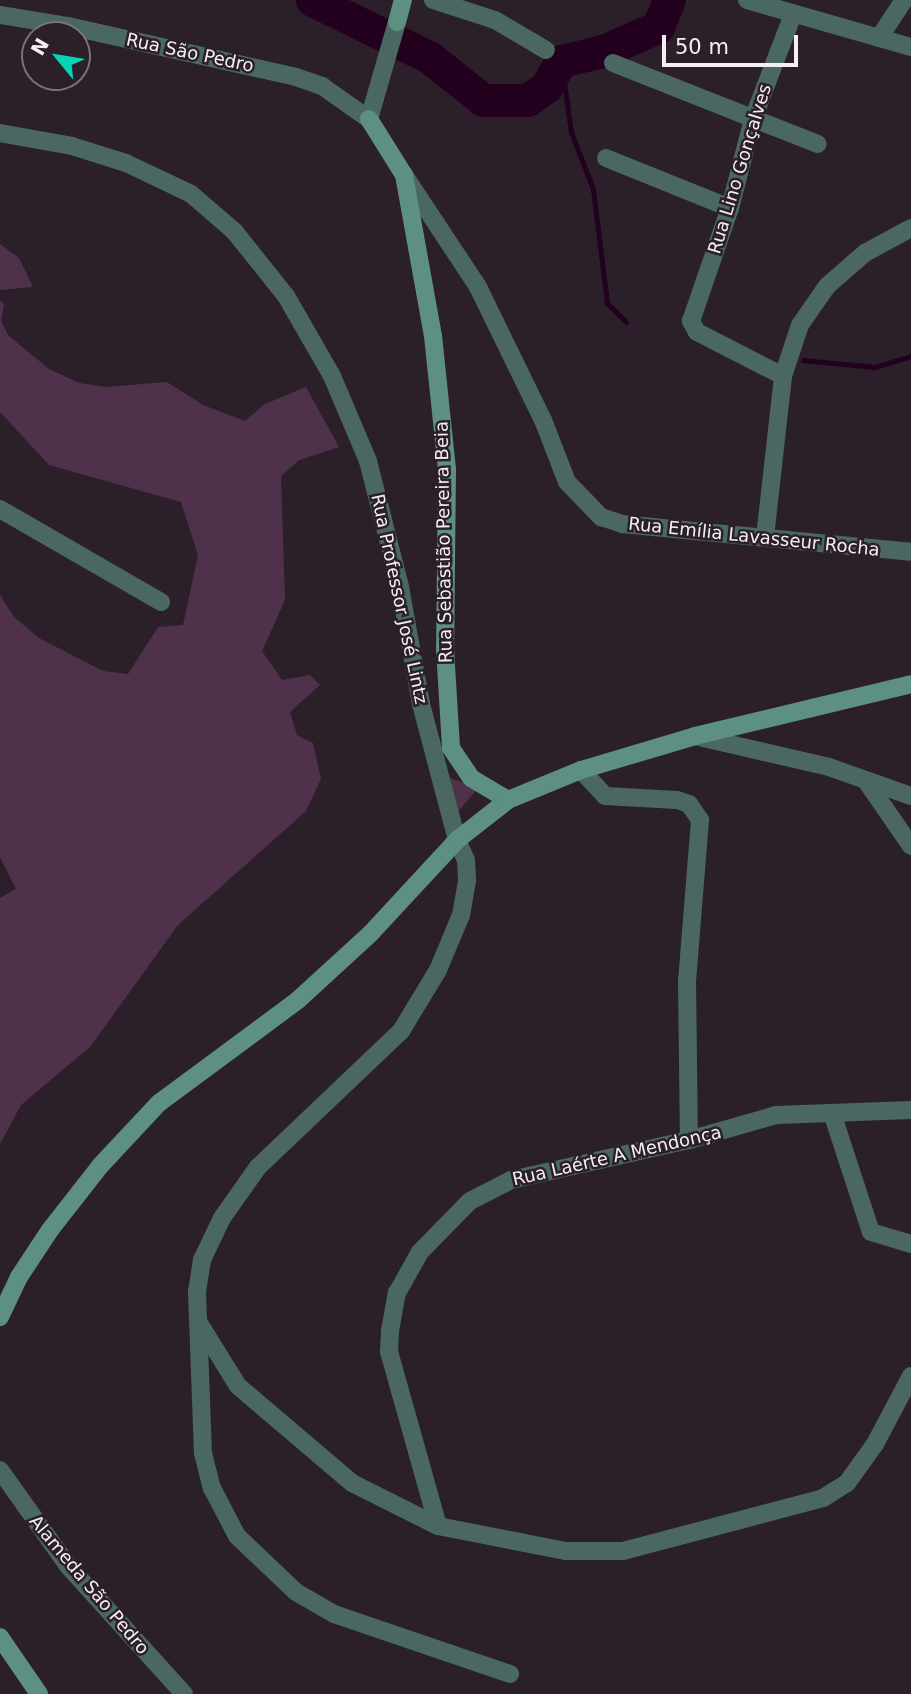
<!DOCTYPE html>
<html>
<head>
<meta charset="utf-8">
<style>
  body { margin:0 }
  #map { position:relative; width:911px; height:1694px; overflow:hidden; background:#2b2029; font-family:"DejaVu Sans",sans-serif }
  div>[style] { position:absolute }
  [style*='--x'] { left:calc(var(--x)*1px); top:calc(var(--y)*1px); width:calc(var(--w)*1px); rotate:calc(var(--a)*1deg) }
  .green>* { inset:0; background:#50314b }
  .stream>* { height:5px; margin:-2.5px; padding:0 2.5px; transform-origin:2.5px; border-radius:2.5px; background:#22001e }
  .river>* { height:33px; margin:-16.5px; padding:0 16.5px; transform-origin:16.5px; border-radius:16.5px; background:#22001e }
  .street>* { height:18px; margin:-9px; padding:0 9px; transform-origin:9px; border-radius:9px; background:#4a6861 }
  .secondary>* { height:18px; margin:-9px; padding:0 9px; transform-origin:9px; border-radius:9px; background:#5d8f83 }
  span { translate:-50% -50%; white-space:nowrap; text-align:center; line-height:1.15; -webkit-text-stroke:5px #2b2029; paint-order:stroke }
  .street-label { font-size:18px; color:#f6eef4 }
  .north { position:absolute; left:21px; top:21px; width:70px; height:70px; box-sizing:border-box; background:#2b2029; border:2px solid #7c727a; border-radius:50%; rotate:300deg; font-size:19px; font-weight:700; line-height:28px; text-align:center; color:#f6eef4 }
  .north::after { content:''; display:block; margin:auto; width:24px; height:32px; background:#05d5b6; clip-path:polygon(50% 0,100% 100%,50% 72%,0 100%) }
  .scale { position:absolute; left:662px; top:35px; width:136px; height:32px; box-sizing:border-box; border:4px solid #f6eef4; border-top:0; padding-left:9px; font-size:21px; line-height:24px; white-space:nowrap; color:#f6eef4; -webkit-text-stroke:5px #2b2029; paint-order:stroke }
</style>
</head>
<body>
<div id="map">
  <div class="green">
    <div style="clip-path:polygon(0 244px,19px 258px,33px 287px,0 290px)"></div>
    <div style="clip-path:polygon(0 300px,4px 304px,1px 321px,8px 335px,49px 369px,79px 383px,106px 387px,167px 382px,203px 405px,245px 421px,265px 404px,306px 387px,339px 447px,299px 460px,281px 476px,285px 600px,262px 651px,282px 680px,310px 675px,320px 685px,290px 712px,297px 735px,313px 743px,321px 779px,306px 811px,178px 925px,90px 1047px,21px 1105px,0 1144px,0 898px,16px 889px,0 857px,0 595px,14px 617px,39px 638px,103px 671px,128px 674px,158px 627px,183px 625px,198px 555px,181px 502px,49px 465px,0 412px)"></div>
    <div style="clip-path:polygon(445px 776px,478px 788px,456px 814px)"></div>
  </div>
  <div class="stream">
    <div style="--x:561;--y:61;--w:72;--a:82"></div>
    <div style="--x:571;--y:132;--w:61;--a:68.9"></div>
    <div style="--x:593;--y:189;--w:115;--a:83"></div>
    <div style="--x:607;--y:303;--w:27;--a:45"></div>
    <div style="--x:803;--y:360;--w:72;--a:5.6"></div>
    <div style="--x:875;--y:367;--w:38;--a:-17"></div>
  </div>
  <div class="river">
    <div style="--x:312;--y:0;--w:130;--a:26"></div>
    <div style="--x:429;--y:57;--w:69;--a:38.5"></div>
    <div style="--x:483;--y:100;--w:44;--a:0"></div>
    <div style="--x:527;--y:100;--w:23;--a:-34"></div>
    <div style="--x:546;--y:87;--w:30;--a:-60"></div>
    <div style="--x:561;--y:61;--w:43;--a:-13.4"></div>
    <div style="--x:603;--y:51;--w:60;--a:-23.6"></div>
    <div style="--x:658;--y:27;--w:29;--a:-68"></div>
  </div>
  <div class="street">
    <div style="--x:433;--y:0;--w:65;--a:17.9"></div>
    <div style="--x:495;--y:20;--w:59;--a:30.5"></div>
    <div style="--x:747;--y:0;--w:171;--a:16"></div>
    <div style="--x:0;--y:15;--w:69;--a:9.2"></div>
    <div style="--x:68;--y:26;--w:234;--a:12.6"></div>
    <div style="--x:296;--y:77;--w:28;--a:19"></div>
    <div style="--x:322;--y:86;--w:57;--a:35.1"></div>
    <div style="--x:369;--y:119;--w:101;--a:-73.9"></div>
    <div style="--x:879;--y:38;--w:45;--a:-56.7"></div>
    <div style="--x:613;--y:63;--w:220;--a:21.6"></div>
    <div style="--x:0;--y:133;--w:73;--a:10.2"></div>
    <div style="--x:72;--y:146;--w:57;--a:17.5"></div>
    <div style="--x:126;--y:163;--w:72;--a:25.5"></div>
    <div style="--x:191;--y:194;--w:57;--a:40.7"></div>
    <div style="--x:234;--y:231;--w:83;--a:51.3"></div>
    <div style="--x:286;--y:296;--w:92;--a:60.1"></div>
    <div style="--x:332;--y:376;--w:92;--a:67"></div>
    <div style="--x:368;--y:461;--w:130;--a:75.7"></div>
    <div style="--x:400;--y:587;--w:119;--a:79.8"></div>
    <div style="--x:421;--y:704;--w:141;--a:75.2"></div>
    <div style="--x:457;--y:840;--w:22;--a:66"></div>
    <div style="--x:466;--y:860;--w:21;--a:87"></div>
    <div style="--x:467;--y:881;--w:35;--a:100"></div>
    <div style="--x:461;--y:915;--w:60;--a:112.7"></div>
    <div style="--x:438;--y:970;--w:71;--a:121.2"></div>
    <div style="--x:401;--y:1031;--w:197;--a:136.4"></div>
    <div style="--x:258;--y:1167;--w:62;--a:125.2"></div>
    <div style="--x:222;--y:1218;--w:47;--a:115.5"></div>
    <div style="--x:202;--y:1260;--w:31;--a:99"></div>
    <div style="--x:197;--y:1291;--w:162;--a:87.9"></div>
    <div style="--x:203;--y:1453;--w:36;--a:76"></div>
    <div style="--x:212;--y:1488;--w:54;--a:62.5"></div>
    <div style="--x:237;--y:1536;--w:81;--a:43.5"></div>
    <div style="--x:296;--y:1592;--w:44;--a:30.1"></div>
    <div style="--x:334;--y:1614;--w:186;--a:18.8"></div>
    <div style="--x:606;--y:158;--w:134;--a:22"></div>
    <div style="--x:404;--y:175;--w:134;--a:56.5"></div>
    <div style="--x:478;--y:287;--w:148;--a:64"></div>
    <div style="--x:543;--y:420;--w:66;--a:68.8"></div>
    <div style="--x:567;--y:482;--w:49;--a:45.8"></div>
    <div style="--x:601;--y:517;--w:22;--a:18"></div>
    <div style="--x:622;--y:524;--w:290;--a:5.5"></div>
    <div style="--x:783;--y:376;--w:97;--a:-152.9"></div>
    <div style="--x:697;--y:332;--w:13;--a:-119"></div>
    <div style="--x:691;--y:321;--w:120;--a:-71"></div>
    <div style="--x:730;--y:208;--w:92;--a:-75.5"></div>
    <div style="--x:753;--y:119;--w:112;--a:-69.1"></div>
    <div style="--x:0;--y:509;--w:186;--a:30"></div>
    <div style="--x:765;--y:537;--w:162;--a:-83.6"></div>
    <div style="--x:783;--y:376;--w:54;--a:-71.6"></div>
    <div style="--x:800;--y:325;--w:47;--a:-55.3"></div>
    <div style="--x:827;--y:286;--w:50;--a:-41"></div>
    <div style="--x:865;--y:253;--w:52;--a:-28.5"></div>
    <div style="--x:695;--y:736;--w:138;--a:13"></div>
    <div style="--x:829;--y:767;--w:87;--a:19.5"></div>
    <div style="--x:581;--y:770;--w:35;--a:47"></div>
    <div style="--x:605;--y:796;--w:72;--a:3.2"></div>
    <div style="--x:677;--y:800;--w:13;--a:18"></div>
    <div style="--x:689;--y:804;--w:19;--a:55"></div>
    <div style="--x:700;--y:820;--w:161;--a:94.6"></div>
    <div style="--x:687;--y:980;--w:160;--a:89.3"></div>
    <div style="--x:866;--y:781;--w:79;--a:55.3"></div>
    <div style="--x:832;--y:1113;--w:125;--a:71.9"></div>
    <div style="--x:871;--y:1232;--w:42;--a:16.7"></div>
    <div style="--x:199;--y:1323;--w:74;--a:58.2"></div>
    <div style="--x:238;--y:1386;--w:150;--a:40.4"></div>
    <div style="--x:352;--y:1483;--w:96;--a:26.6"></div>
    <div style="--x:438;--y:1526;--w:130;--a:11.1"></div>
    <div style="--x:566;--y:1551;--w:57;--a:0"></div>
    <div style="--x:623;--y:1551;--w:207;--a:-14.8"></div>
    <div style="--x:823;--y:1498;--w:28;--a:-32"></div>
    <div style="--x:847;--y:1483;--w:48;--a:-54.3"></div>
    <div style="--x:875;--y:1444;--w:77;--a:-62.1"></div>
    <div style="--x:0;--y:1470;--w:119;--a:54.6"></div>
    <div style="--x:69;--y:1567;--w:171;--a:47.8"></div>
    <div style="--x:438;--y:1526;--w:181;--a:-105.7"></div>
    <div style="--x:389;--y:1352;--w:21;--a:-87"></div>
    <div style="--x:390;--y:1331;--w:39;--a:-80"></div>
    <div style="--x:397;--y:1293;--w:47;--a:-60.7"></div>
    <div style="--x:420;--y:1252;--w:71;--a:-45.6"></div>
    <div style="--x:470;--y:1201;--w:46;--a:-27.1"></div>
    <div style="--x:511;--y:1180;--w:182;--a:-12.7"></div>
    <div style="--x:689;--y:1140;--w:91;--a:-16"></div>
    <div style="--x:776;--y:1115;--w:135;--a:-2.1"></div>
  </div>
  <div class="secondary">
    <div style="--x:397;--y:22;--w:23;--a:-75"></div>
    <div style="--x:369;--y:119;--w:66;--a:58"></div>
    <div style="--x:404;--y:175;--w:164;--a:79.8"></div>
    <div style="--x:433;--y:336;--w:134;--a:84"></div>
    <div style="--x:447;--y:469;--w:180;--a:90.6"></div>
    <div style="--x:445;--y:649;--w:99;--a:86.5"></div>
    <div style="--x:451;--y:748;--w:36;--a:56"></div>
    <div style="--x:471;--y:778;--w:43;--a:30.7"></div>
    <div style="--x:0;--y:1317;--w:44;--a:-64.6"></div>
    <div style="--x:19;--y:1277;--w:56;--a:-56.6"></div>
    <div style="--x:50;--y:1230;--w:81;--a:-52"></div>
    <div style="--x:100;--y:1166;--w:86;--a:-46.9"></div>
    <div style="--x:159;--y:1103;--w:173;--a:-36.5"></div>
    <div style="--x:298;--y:1000;--w:99;--a:-42.5"></div>
    <div style="--x:371;--y:933;--w:127;--a:-47.2"></div>
    <div style="--x:457;--y:840;--w:65;--a:-38.1"></div>
    <div style="--x:508;--y:800;--w:79;--a:-22.3"></div>
    <div style="--x:581;--y:770;--w:119;--a:-16.6"></div>
    <div style="--x:695;--y:736;--w:222;--a:-13.5"></div>
    <div style="--x:0;--y:1637;--w:69;--a:55.6"></div>
  </div>
  <div class="street-label">
    <span style="left:190px;top:53px;rotate:12deg">Rua São Pedro</span>
    <span style="left:740px;top:169px;rotate:-73deg">Rua Lino Gonçalves</span>
    <span style="left:754px;top:537px;rotate:6deg">Rua Emília Lavasseur Rocha</span>
    <span style="left:444px;top:542px;rotate:-91deg">Rua Sebastião Pereira Beia</span>
    <span style="left:399px;top:599px;rotate:78deg">Rua Professor José Lintz</span>
    <span style="left:617px;top:1156px;rotate:-13deg">Rua Laérte A Mendonça</span>
    <span style="left:89px;top:1585px;rotate:50deg">Alameda São Pedro</span>
  </div>
  <div class="north">N</div>
  <div class="scale">50 m</div>
</div>
</body>
</html>
